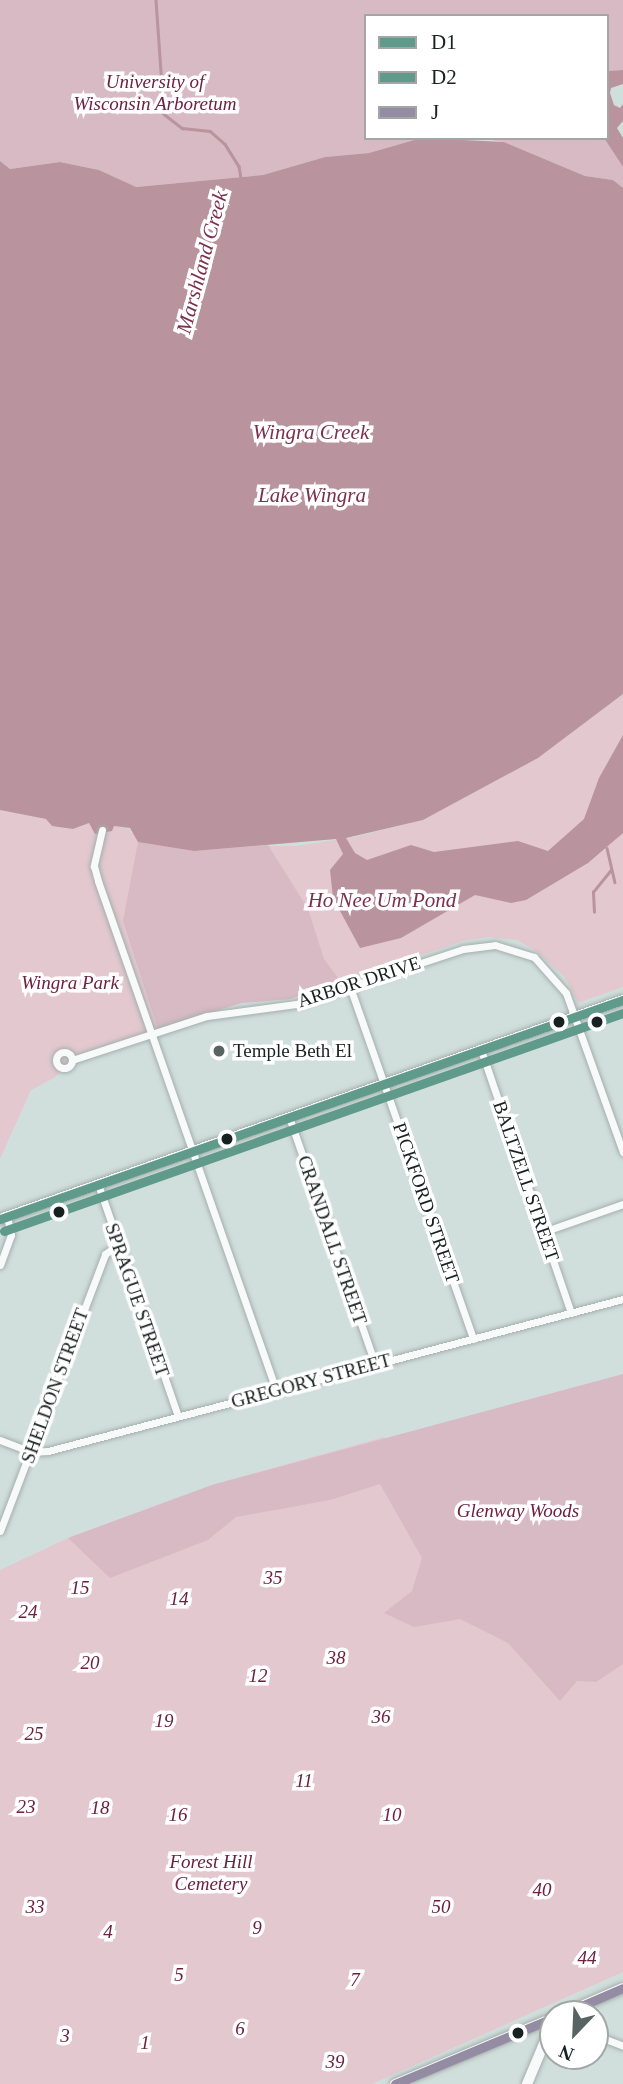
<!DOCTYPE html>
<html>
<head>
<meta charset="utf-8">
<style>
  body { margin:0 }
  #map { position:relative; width:623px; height:2084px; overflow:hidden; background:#d1dfdc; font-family:"Times New Roman",serif }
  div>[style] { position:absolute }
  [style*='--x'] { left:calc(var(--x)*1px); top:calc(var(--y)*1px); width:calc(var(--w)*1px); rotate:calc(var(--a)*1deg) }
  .green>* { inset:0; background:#e3c8d0 }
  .forest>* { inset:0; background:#d7bac3 }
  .water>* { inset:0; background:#b9939e }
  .stream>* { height:2.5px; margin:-1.25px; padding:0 1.25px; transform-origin:1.25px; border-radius:1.25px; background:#b9939e }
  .roads { filter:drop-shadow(0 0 2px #a4afac) drop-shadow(0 0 2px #a4afac) }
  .street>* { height:7px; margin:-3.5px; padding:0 3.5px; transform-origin:3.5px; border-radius:3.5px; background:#f8fafa }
  .street>.ring { margin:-3.5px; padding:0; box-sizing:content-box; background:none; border:7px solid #f8fafa; border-radius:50% }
  .secondary>* { height:10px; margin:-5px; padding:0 5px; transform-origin:5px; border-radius:5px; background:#f8fafa }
  .bus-1>* { height:9px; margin:-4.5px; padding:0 4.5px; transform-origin:4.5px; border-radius:4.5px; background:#5f9a8b }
  .bus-2>* { height:9px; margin:-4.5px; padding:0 4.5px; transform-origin:4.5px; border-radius:4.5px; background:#5f9a8b }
  .bus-3>* { height:9px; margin:-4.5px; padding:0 4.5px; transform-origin:4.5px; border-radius:4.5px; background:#948ca3 }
  .dots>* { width:19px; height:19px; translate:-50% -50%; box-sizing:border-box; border:4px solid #fff; border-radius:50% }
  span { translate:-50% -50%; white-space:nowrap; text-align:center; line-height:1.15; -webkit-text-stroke:7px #fff; paint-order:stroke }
  .park-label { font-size:19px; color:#6d213e; font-style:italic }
  .street-label { font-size:19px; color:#17211f }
  .poi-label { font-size:19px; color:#17211f }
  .left { translate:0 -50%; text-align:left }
  .water-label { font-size:21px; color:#7d304c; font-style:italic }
  .legend { position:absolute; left:364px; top:14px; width:245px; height:126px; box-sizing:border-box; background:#fff; border:2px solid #a2a6a5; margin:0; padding:9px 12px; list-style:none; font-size:21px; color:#17211f }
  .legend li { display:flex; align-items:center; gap:14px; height:35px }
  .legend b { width:35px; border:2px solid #a2a6a5 }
  .north { position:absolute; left:539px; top:2000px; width:70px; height:70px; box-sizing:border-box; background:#fff; border:2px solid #a2a6a5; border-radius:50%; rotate:203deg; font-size:19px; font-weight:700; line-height:28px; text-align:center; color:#17211f }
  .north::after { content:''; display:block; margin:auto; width:24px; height:32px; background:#586461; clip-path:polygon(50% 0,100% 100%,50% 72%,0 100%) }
</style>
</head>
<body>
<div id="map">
  <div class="green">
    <div style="clip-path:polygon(623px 694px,623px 987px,578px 1003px,564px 976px,533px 949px,517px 940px,489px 937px,463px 941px,290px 999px,241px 1003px,79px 1054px,54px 1078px,31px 1090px,0 1159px,0 810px,47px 819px,52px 826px,73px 829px,89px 823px,97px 830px,114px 826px,130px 829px,131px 833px,233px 846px,296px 846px,354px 837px,423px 820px,538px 758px)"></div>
    <div style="clip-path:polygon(384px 1437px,623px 1646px,623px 1972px,372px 2084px,0 2084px,0 1570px,68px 1538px,212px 1485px)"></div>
  </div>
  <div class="forest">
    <div style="clip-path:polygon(0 0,623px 0,623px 70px,607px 71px,607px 16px,366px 16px,366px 138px,421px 138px,369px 153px,325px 157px,263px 175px,135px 187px,99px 170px,60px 162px,10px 169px,0 161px)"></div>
    <div style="clip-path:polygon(478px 138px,604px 138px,623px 167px,623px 188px,613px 180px,585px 176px,504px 142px)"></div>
    <div style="clip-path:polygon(138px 842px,194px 851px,268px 845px,308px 909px,324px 959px,341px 982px,290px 999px,241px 1003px,158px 1029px,123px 921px)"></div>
    <div style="clip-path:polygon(623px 1374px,623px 1664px,596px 1682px,577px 1681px,560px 1701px,508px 1643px,460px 1619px,414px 1627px,384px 1613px,412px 1591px,422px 1558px,380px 1484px,330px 1500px,236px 1517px,208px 1540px,110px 1578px,68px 1538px,212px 1485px)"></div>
  </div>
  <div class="water">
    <div style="clip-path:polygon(623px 70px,623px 84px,611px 88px,610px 93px,614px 105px,620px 108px,623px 104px,623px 121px,617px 128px,623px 138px,623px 167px,604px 138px,607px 71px)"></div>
    <div style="clip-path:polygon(421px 138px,504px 142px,585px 176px,613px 180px,623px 188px,623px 694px,538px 758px,423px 820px,346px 838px,355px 853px,367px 860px,411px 845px,434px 852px,518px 841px,548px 851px,584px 819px,599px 778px,623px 735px,623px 833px,588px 863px,526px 900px,511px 903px,475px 895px,401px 938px,360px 948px,333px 898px,330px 870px,343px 854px,336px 839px,194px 851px,138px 842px,130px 828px,114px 826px,112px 831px,95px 834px,89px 823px,73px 829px,52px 826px,46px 819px,0 810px,0 161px,10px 169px,60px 162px,99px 170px,136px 187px,263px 175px,325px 157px,369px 153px)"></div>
  </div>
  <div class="stream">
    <div style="--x:156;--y:0;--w:114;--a:86"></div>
    <div style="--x:164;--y:114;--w:23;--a:38"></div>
    <div style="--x:182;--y:128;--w:28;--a:6"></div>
    <div style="--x:210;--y:131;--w:20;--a:41"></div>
    <div style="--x:225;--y:144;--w:26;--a:58"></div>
    <div style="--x:239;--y:166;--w:12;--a:81"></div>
    <div style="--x:607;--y:848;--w:35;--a:77"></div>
    <div style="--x:594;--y:912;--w:20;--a:-93"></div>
    <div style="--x:593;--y:892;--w:28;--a:-51"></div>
  </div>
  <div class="roads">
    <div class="street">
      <div style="--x:102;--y:830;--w:37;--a:103"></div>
      <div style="--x:94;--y:866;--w:16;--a:75"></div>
      <div style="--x:98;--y:881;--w:539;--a:70.72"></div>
      <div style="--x:350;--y:987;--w:373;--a:70.7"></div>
      <div style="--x:481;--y:1050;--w:278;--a:71.1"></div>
      <div class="ring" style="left:56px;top:1052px;width:9px;height:9px"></div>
      <div style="--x:72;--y:1060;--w:142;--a:-18.1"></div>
      <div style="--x:207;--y:1016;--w:90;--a:-7.7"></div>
      <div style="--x:296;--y:1004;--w:176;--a:-18.2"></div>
      <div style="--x:463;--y:949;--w:32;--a:-7"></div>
      <div style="--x:495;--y:945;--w:41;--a:17.1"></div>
      <div style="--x:534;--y:957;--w:48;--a:48.4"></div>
      <div style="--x:566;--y:993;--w:169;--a:70.3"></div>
      <div style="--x:289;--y:1117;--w:262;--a:70.8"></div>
      <div style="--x:98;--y:1184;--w:245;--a:71"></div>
      <div style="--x:543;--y:1232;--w:85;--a:-19.3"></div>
      <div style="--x:0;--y:1265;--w:32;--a:-70"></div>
      <div style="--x:11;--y:1235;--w:19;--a:-102"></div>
      <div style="--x:0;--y:1440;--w:33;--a:21"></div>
      <div style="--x:31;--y:1452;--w:17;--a:-3"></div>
      <div style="--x:48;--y:1451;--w:595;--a:-14.81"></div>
      <div style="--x:0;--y:1531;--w:296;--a:-69.2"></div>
      <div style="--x:105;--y:1254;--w:14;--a:-34"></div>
      <div style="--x:595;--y:2035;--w:30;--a:21"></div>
    </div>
    <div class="secondary">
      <div style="--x:0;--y:1219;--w:660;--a:-19.37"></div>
      <div style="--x:563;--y:2014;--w:65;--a:-23.4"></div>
      <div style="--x:395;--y:2084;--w:171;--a:-22.7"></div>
      <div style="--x:527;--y:2084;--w:67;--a:-67.2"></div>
    </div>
  </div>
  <div class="bus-1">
    <div style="--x:0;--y:1219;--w:660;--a:-19.37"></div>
  </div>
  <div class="bus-2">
    <div style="--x:4;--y:1231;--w:656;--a:-19.4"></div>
  </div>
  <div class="bus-3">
    <div style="--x:563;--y:2014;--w:65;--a:-23.4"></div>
    <div style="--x:395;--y:2084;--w:171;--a:-22.7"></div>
  </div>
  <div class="dots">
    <div style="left:559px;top:1022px;background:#17211f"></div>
    <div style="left:597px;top:1022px;background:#17211f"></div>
    <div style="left:219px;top:1051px;background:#586461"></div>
    <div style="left:227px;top:1139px;background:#17211f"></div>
    <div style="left:59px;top:1212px;background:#17211f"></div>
    <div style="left:518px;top:2033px;background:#17211f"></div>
  </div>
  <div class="park-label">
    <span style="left:155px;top:93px">University of<br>Wisconsin Arboretum</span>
    <span style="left:70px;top:983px">Wingra Park</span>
    <span style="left:518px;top:1511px">Glenway Woods</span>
    <span style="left:273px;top:1578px">35</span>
    <span style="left:80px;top:1588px">15</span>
    <span style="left:179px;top:1599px">14</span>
    <span style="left:28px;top:1612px">24</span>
    <span style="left:336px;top:1658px">38</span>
    <span style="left:90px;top:1663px">20</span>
    <span style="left:258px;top:1676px">12</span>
    <span style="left:381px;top:1717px">36</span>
    <span style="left:164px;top:1721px">19</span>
    <span style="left:34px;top:1734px">25</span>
    <span style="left:304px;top:1781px">11</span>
    <span style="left:26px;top:1807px">23</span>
    <span style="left:100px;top:1808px">18</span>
    <span style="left:178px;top:1815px">16</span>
    <span style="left:392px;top:1815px">10</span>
    <span style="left:211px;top:1873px">Forest Hill<br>Cemetery</span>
    <span style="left:542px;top:1890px">40</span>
    <span style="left:35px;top:1907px">33</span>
    <span style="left:441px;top:1907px">50</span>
    <span style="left:257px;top:1928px">9</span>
    <span style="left:108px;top:1932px">4</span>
    <span style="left:587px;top:1958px">44</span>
    <span style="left:179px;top:1975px">5</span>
    <span style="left:355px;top:1980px">7</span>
    <span style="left:240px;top:2029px">6</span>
    <span style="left:65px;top:2036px">3</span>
    <span style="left:145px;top:2043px">1</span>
    <span style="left:335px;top:2062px">39</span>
  </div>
  <div class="street-label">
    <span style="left:359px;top:982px;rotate:-18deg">ARBOR DRIVE</span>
    <span style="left:526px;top:1181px;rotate:71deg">BALTZELL STREET</span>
    <span style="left:426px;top:1203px;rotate:71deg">PICKFORD STREET</span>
    <span style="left:332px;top:1240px;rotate:71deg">CRANDALL STREET</span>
    <span style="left:137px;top:1300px;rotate:71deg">SPRAGUE STREET</span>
    <span style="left:311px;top:1381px;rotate:-15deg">GREGORY STREET</span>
    <span style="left:55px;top:1386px;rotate:-70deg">SHELDON STREET</span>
  </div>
  <div class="poi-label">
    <span class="left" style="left:233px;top:1051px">Temple Beth El</span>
  </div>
  <div class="water-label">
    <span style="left:202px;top:262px;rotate:-75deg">Marshland Creek</span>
    <span style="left:311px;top:432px">Wingra Creek</span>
    <span style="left:312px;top:495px">Lake Wingra</span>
    <span style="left:382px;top:900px">Ho Nee Um Pond</span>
  </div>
  <ul class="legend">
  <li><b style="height:9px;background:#5f9a8b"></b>D1</li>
  <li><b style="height:9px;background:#5f9a8b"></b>D2</li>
  <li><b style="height:9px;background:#948ca3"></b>J</li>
  </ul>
  <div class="north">N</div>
</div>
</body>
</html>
